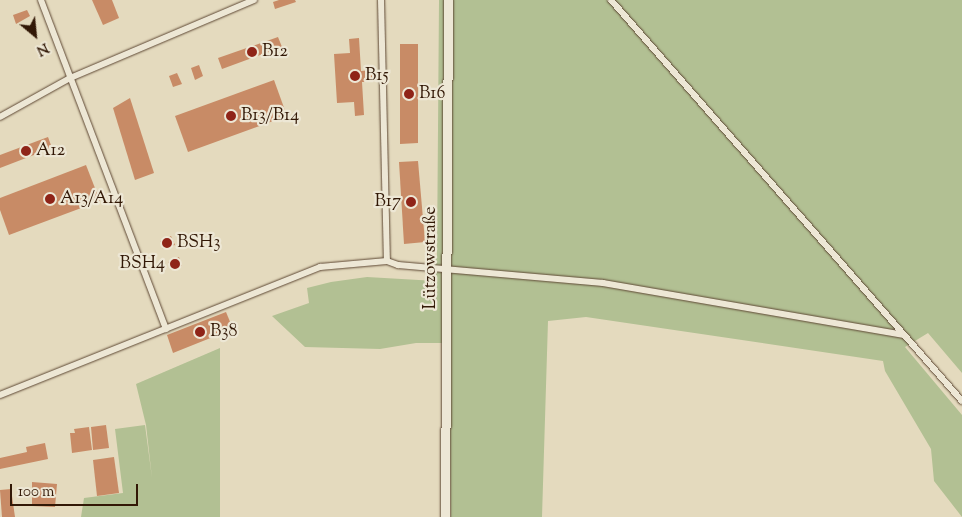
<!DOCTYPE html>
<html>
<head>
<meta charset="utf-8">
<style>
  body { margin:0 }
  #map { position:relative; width:962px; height:517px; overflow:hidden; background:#e4dabe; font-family:"Sorts Mill Goudy",serif }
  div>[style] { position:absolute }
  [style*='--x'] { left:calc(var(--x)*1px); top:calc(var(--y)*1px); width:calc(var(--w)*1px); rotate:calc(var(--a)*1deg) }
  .green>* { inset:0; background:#b2c093 }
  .building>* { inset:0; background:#c88b66 }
  .roads { filter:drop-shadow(0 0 1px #5e4834) drop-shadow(0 0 1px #5e4834) }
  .minor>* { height:6px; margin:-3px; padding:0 3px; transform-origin:3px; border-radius:3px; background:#ede7d5 }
  .tertiary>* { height:9px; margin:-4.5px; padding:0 4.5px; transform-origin:4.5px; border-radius:4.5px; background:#ede7d5 }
  .dots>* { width:14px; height:14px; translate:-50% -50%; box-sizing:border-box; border:2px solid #ede7d5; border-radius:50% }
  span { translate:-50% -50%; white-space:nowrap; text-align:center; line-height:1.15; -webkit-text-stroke:4.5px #ede7d5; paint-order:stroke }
  .poi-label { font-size:18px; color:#321806 }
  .left { translate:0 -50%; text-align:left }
  .right { translate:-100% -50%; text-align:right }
  .street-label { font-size:18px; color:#321806 }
  .north { position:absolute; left:10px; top:10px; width:50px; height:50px; -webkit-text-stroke:4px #ede7d5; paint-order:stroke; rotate:152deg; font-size:14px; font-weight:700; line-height:20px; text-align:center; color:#321806 }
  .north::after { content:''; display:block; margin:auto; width:18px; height:22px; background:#321806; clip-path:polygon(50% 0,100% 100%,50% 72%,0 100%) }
  .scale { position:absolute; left:10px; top:484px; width:128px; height:22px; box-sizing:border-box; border:2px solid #321806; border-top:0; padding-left:6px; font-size:15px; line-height:18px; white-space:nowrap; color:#321806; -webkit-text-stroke:4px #ede7d5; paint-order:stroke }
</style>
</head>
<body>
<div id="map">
  <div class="green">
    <div style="clip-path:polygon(439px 0,962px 0,962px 373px,928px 333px,905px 347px,962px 415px,962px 517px,934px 481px,931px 449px,885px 371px,883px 361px,586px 317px,548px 321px,542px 517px,451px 517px,449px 343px,416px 343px,380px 349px,305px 347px,272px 316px,309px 303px,307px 288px,331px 282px,367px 277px,436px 281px,431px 267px,432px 261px,437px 256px)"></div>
    <div style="clip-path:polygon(220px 348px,220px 517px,81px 517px,84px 498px,123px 493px,115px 429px,145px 425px,152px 478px,146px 425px,136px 384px)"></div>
  </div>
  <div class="building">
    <div style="clip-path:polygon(92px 0,112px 0,119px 18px,103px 25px)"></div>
    <div style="clip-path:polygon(279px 0,295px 0,296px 2px,275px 9px,273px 2px)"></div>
    <div style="clip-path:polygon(27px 10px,30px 16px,16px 24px,13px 15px)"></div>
    <div style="clip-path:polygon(278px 37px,282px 47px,222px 69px,218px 58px)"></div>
    <div style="clip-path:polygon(359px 38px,361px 71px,373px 70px,374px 82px,362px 82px,364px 115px,355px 116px,354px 102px,337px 103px,334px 54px,350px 53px,349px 39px)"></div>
    <div style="clip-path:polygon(400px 44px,418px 44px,418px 143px,400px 144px)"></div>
    <div style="clip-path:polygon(199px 65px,203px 76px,195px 80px,191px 68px)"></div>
    <div style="clip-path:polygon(177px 73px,182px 84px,173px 87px,169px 76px)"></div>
    <div style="clip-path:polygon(274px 80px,287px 116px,188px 152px,175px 116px)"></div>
    <div style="clip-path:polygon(130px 98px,154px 173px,135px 180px,113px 108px)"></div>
    <div style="clip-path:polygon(48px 137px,52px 148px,0 168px,0 155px)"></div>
    <div style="clip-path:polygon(418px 161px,425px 242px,404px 244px,399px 162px)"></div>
    <div style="clip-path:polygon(86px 165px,100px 201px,9px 235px,0 210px,0 198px)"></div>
    <div style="clip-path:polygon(171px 236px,175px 245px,163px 249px,160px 241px)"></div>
    <div style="clip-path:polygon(179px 257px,182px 266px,171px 270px,168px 262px)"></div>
    <div style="clip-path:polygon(226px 312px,233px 329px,173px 353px,167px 335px)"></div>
    <div style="clip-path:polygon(106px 425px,109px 448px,93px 450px,91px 427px)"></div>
    <div style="clip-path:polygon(89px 427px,92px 450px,72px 453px,70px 433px,75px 433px,74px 429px)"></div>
    <div style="clip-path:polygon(45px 443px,48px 459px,0 469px,0 458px,27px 452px,26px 447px)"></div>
    <div style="clip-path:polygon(114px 457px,119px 493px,97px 496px,93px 460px)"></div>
    <div style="clip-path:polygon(32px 482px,57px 484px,55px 507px,32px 506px)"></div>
    <div style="clip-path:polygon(11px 489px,15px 517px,2px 517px,0 490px)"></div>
  </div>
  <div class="roads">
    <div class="minor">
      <div style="--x:41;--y:0;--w:352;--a:69.2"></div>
      <div style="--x:381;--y:0;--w:261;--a:88.7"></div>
      <div style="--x:611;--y:0;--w:533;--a:48.8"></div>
      <div style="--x:0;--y:117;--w:80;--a:-29.1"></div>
      <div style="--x:70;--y:78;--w:200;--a:-23"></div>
      <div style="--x:0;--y:395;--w:345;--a:-21.8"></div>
      <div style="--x:320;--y:267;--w:67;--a:-5.1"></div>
      <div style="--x:387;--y:261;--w:12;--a:20"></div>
      <div style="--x:398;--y:265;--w:206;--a:5"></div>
      <div style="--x:603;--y:283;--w:304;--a:9.8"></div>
    </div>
    <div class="tertiary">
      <div style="--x:445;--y:517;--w:517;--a:-89.67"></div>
    </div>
  </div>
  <div class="dots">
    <div style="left:252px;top:52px;background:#8f2418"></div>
    <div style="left:355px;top:76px;background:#8f2418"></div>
    <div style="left:409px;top:94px;background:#8f2418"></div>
    <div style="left:231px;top:116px;background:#8f2418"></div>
    <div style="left:26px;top:151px;background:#8f2418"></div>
    <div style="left:50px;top:199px;background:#8f2418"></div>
    <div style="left:411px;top:202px;background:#8f2418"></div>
    <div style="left:167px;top:243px;background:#8f2418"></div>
    <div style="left:175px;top:264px;background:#8f2418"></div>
    <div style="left:200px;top:332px;background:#8f2418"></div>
  </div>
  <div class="poi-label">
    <span class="left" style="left:262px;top:52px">B12</span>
    <span class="left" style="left:365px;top:76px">B15</span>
    <span class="left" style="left:419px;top:94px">B16</span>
    <span class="left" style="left:241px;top:116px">B13/B14</span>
    <span class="left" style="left:36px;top:151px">A12</span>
    <span class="left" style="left:60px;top:199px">A13/A14</span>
    <span class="right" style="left:401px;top:202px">B17</span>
    <span class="left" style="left:177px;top:243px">BSH3</span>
    <span class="right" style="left:165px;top:264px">BSH4</span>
    <span class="left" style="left:210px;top:332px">B38</span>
  </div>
  <div class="street-label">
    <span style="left:431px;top:258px;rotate:-90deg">Lützowstraße</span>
  </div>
  <div class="north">N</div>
  <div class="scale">100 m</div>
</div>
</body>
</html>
